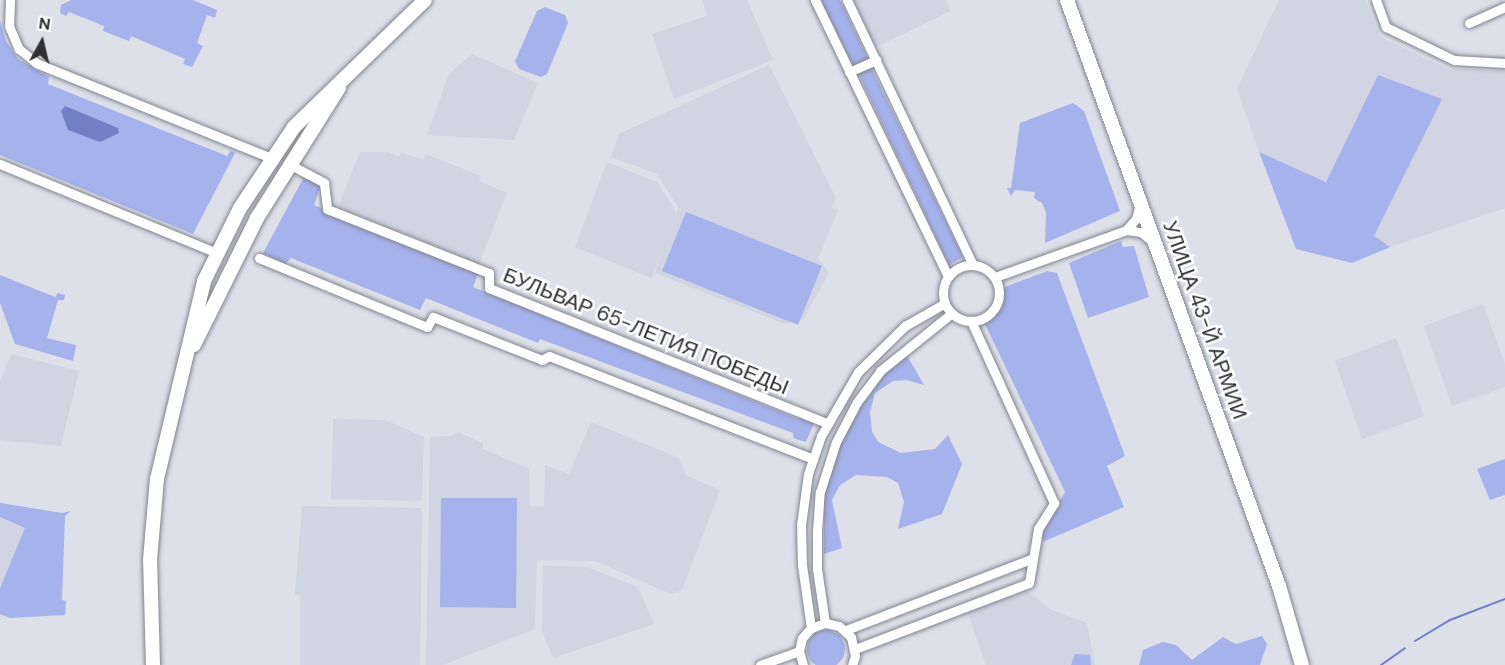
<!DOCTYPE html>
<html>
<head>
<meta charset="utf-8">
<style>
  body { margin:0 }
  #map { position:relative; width:1505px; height:665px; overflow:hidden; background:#dde0e9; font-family:"DM Sans",sans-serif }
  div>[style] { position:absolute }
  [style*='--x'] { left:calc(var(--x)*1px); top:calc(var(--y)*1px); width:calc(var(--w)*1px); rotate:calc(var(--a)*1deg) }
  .built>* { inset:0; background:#d0d4e3 }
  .green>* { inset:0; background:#a5b2eb }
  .round { border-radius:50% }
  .water>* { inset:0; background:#727fc5 }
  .stream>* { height:2px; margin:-1px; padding:0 1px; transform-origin:1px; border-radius:1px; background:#727fc5 }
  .roads { filter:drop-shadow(0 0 2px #82848c) drop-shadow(0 0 2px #82848c) }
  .street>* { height:9px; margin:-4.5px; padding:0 4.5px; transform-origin:4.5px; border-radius:4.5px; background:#fff }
  .street>.ring { margin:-4.5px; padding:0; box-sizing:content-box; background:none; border:9px solid #fff; border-radius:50% }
  .secondary>* { height:14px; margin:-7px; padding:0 7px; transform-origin:7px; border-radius:7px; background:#fff }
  span { translate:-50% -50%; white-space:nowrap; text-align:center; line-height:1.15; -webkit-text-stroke:5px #fff; paint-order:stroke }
  .street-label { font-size:21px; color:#303034 }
  .north { position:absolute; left:12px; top:12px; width:60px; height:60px; -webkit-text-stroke:4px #fff; paint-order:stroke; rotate:8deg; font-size:16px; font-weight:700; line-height:24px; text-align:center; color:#303034 }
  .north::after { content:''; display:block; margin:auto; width:21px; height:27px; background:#303034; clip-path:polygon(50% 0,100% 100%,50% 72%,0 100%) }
</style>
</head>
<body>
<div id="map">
  <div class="built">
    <div style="clip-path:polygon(702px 0,747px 0,773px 60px,674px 99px,652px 34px,707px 16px)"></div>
    <div style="clip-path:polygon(850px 0,946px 0,951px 11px,872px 49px)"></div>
    <div style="clip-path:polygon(1279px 0,1365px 0,1380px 37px,1448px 69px,1505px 70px,1505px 208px,1390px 247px,1374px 236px,1378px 75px,1326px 182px,1259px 152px,1237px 89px)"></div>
    <div style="clip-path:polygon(472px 54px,538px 83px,514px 140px,427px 135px,449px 74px)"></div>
    <div style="clip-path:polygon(769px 65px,836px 198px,832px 207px,838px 210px,818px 258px,829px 273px,804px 318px,785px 324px,655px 273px,663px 248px,651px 278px,575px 247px,607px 162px,657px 182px,677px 213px,678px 207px,657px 174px,611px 157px,619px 134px)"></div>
    <div style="clip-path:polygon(360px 152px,388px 152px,399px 157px,401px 152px,423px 160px,426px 154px,481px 176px,479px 181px,507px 193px,479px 264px,338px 207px)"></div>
    <div style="clip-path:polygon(1483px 304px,1505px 364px,1505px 387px,1452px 406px,1424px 326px)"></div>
    <div style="clip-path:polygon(1396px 338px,1424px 416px,1362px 439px,1335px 361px)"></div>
    <div style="clip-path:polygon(11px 354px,79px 371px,61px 446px,0 440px,0 382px)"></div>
    <div style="clip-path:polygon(333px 419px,385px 420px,424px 437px,422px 501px,331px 499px)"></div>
    <div style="clip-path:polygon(591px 422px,679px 458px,686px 475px,720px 490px,682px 590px,671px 594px,595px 561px,537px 560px,535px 629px,443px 665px,426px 665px,430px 437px,452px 436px,458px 432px,483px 443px,483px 449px,529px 469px,530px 506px,544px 507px,545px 465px,569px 474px)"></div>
    <div style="clip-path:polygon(302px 506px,422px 508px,420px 665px,300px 665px,300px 595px,295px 594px)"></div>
    <div style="clip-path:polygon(0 517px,25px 528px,0 588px)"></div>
    <div style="clip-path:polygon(543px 566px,587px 567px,638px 587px,654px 624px,553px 658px,542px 631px)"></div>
    <div style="clip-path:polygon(1028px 592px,1052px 610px,1087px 623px,1095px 665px,986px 665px,967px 611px)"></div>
  </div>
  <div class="green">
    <div style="clip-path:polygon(71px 0,193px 0,217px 10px,215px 18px,207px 15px,197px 43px,203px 46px,192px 67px,183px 64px,185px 59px,131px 36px,129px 41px,103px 31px,104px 26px,69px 12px,66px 16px,60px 13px,61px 5px)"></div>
    <div style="clip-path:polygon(821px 0,840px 0,868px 59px,853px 66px)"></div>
    <div style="clip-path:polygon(545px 7px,565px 15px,568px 23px,547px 74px,541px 77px,519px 69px,515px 61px,537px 11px)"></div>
    <div style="clip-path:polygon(0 21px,6px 41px,18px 59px,49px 77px,48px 84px,227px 156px,230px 151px,235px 153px,193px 234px,0 155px)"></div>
    <div style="clip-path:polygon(871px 67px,963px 257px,949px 265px,858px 73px)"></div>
    <div style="clip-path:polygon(1378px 75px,1442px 99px,1374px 236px,1390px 247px,1352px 263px,1296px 249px,1259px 152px,1326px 182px)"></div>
    <div style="clip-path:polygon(1073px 103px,1084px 111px,1120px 211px,1045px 243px,1046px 212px,1042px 203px,1034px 198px,1035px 192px,1015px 190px,1011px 196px,1007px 188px,1011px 188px,1020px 123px)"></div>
    <div style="clip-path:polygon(305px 175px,322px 182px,314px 205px,478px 274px,473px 287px,798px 419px,801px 416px,815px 421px,806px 442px,793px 438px,793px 433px,540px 339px,538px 343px,426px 298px,420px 310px,291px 258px,285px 264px,263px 253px)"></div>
    <div style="clip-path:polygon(686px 212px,822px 266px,798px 325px,662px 271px)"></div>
    <div style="clip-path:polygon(1121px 241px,1123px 247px,1134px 246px,1149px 297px,1088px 318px,1069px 263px)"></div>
    <div style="clip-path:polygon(1047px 271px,1057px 273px,1125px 456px,1107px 466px,1124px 507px,1045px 541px,1039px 538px,1065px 492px,984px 322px,997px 312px,1002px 288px)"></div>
    <div style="clip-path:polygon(0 275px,55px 297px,58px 293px,65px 295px,64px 300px,58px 300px,47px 338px,76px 345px,73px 361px,15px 344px,0 303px)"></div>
    <div style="clip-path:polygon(905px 352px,924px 385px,907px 380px,893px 381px,875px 393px,870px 412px,872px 432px,878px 442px,901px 453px,935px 449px,948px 435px,962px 464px,942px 514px,898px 529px,904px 502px,898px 483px,887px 477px,856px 475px,840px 485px,832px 500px,842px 548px,824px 554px,824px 489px,840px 440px,878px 378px)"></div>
    <div style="clip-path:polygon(1505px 459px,1505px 495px,1490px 500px,1477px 469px)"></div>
    <div style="clip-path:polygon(441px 498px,517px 498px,516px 608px,440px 607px)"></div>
    <div style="clip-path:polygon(0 503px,62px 513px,71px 511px,65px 516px,62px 600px,66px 601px,65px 615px,10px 618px,0 614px,0 588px,25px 528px,0 517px)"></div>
    <div class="round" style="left:807px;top:630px;width:38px;height:38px"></div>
    <div style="clip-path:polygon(1262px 636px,1267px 644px,1260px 665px,1139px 665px,1143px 650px,1163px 642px,1176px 645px,1192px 660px,1223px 637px,1236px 644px)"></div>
    <div style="clip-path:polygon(1075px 654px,1090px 655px,1091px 665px,1071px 665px)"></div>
  </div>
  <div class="water">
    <div style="clip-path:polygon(65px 106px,118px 128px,119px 133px,100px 142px,68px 130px,61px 111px)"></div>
  </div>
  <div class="stream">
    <div style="--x:1415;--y:641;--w:41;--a:-31"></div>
    <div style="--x:1450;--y:620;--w:59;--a:-20.9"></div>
    <div style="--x:1381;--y:665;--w:29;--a:-35"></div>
  </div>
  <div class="roads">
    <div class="street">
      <div style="--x:10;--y:0;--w:26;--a:92"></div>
      <div style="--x:9;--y:26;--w:25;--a:67"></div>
      <div style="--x:19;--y:49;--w:22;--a:39"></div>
      <div style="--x:36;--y:63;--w:253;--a:22"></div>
      <div style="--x:815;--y:0;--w:306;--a:64.3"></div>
      <div style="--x:847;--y:0;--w:293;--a:64.6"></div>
      <div style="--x:1376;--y:0;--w:29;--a:70"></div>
      <div style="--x:1386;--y:27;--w:76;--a:25.9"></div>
      <div style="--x:1454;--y:60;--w:51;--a:3.4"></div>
      <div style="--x:1469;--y:23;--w:39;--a:-24"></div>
      <div style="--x:849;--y:72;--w:30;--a:-24"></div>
      <div style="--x:0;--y:164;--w:235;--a:22.3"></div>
      <div style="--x:289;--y:164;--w:40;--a:28"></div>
      <div style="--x:324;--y:183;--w:26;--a:83"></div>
      <div style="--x:327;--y:209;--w:174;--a:21.6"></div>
      <div style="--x:489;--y:273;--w:15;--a:90"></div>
      <div style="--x:489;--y:288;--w:364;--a:21.8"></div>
      <div style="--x:1126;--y:230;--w:15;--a:-48"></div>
      <div style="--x:1136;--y:219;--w:16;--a:-76"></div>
      <div style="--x:259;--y:258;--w:182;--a:22.3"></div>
      <div style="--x:427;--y:327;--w:12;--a:-59"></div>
      <div style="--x:433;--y:317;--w:117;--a:21.5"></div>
      <div style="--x:542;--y:360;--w:8;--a:-30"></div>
      <div style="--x:549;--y:356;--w:283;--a:21.3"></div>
      <div class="ring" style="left:943px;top:265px;width:47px;height:47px"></div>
      <div style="--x:995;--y:277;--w:139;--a:-19.7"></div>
      <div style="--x:1126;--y:230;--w:15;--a:8"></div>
      <div style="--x:1141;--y:232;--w:17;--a:40"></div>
      <div style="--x:825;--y:623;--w:55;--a:-98.4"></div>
      <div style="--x:817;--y:569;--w:38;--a:-90"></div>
      <div style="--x:817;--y:531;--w:39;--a:-86"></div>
      <div style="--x:820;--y:492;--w:52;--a:-72.3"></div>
      <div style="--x:836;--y:442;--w:45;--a:-62.3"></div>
      <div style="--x:857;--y:402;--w:39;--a:-53"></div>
      <div style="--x:880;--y:371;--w:92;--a:-38.9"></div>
      <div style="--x:811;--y:628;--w:64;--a:-98.1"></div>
      <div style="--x:802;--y:565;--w:40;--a:-91.4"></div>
      <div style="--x:801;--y:525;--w:51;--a:-82.2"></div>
      <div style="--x:808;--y:474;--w:40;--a:-71.1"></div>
      <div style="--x:821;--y:436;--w:74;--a:-60"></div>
      <div style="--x:858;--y:372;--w:66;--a:-44.4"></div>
      <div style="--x:905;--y:326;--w:46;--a:-29.9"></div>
      <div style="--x:846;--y:630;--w:198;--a:-21"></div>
      <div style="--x:855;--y:649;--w:186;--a:-20.8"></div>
      <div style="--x:1029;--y:583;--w:55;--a:-80.5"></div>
      <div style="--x:1038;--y:529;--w:31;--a:-58"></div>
      <div style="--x:1054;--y:503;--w:200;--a:-114.5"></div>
      <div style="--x:760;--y:665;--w:41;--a:-19.7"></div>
      <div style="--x:803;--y:665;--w:15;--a:-106"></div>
      <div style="--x:799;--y:651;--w:13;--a:-77"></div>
      <div style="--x:802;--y:638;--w:13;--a:-48"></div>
      <div style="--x:811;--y:628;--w:15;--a:-20"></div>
      <div style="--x:825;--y:623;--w:14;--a:12"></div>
      <div style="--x:839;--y:626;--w:16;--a:43"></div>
      <div style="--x:851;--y:637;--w:19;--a:78"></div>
      <div style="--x:855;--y:656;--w:9;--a:108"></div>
    </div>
    <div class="secondary">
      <div style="--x:1067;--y:0;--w:623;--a:70.11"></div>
      <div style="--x:1279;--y:586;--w:82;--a:73.8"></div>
      <div style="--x:194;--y:345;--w:142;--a:-63.6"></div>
      <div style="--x:257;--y:218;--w:154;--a:-57.8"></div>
      <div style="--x:153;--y:665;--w:105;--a:-91.6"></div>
      <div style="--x:150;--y:560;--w:81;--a:-85.1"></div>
      <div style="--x:157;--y:479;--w:204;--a:-76.6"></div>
      <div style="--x:204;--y:281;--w:81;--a:-63.7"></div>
      <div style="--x:240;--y:208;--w:97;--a:-56.3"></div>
      <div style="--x:294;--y:127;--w:182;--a:-44.1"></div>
    </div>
  </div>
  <div class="street-label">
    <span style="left:1205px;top:320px;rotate:70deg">УЛИЦА 43-Й АРМИИ</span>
    <span style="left:646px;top:331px;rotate:22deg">БУЛЬВАР 65-ЛЕТИЯ ПОБЕДЫ</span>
  </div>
  <div class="north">N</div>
</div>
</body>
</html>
